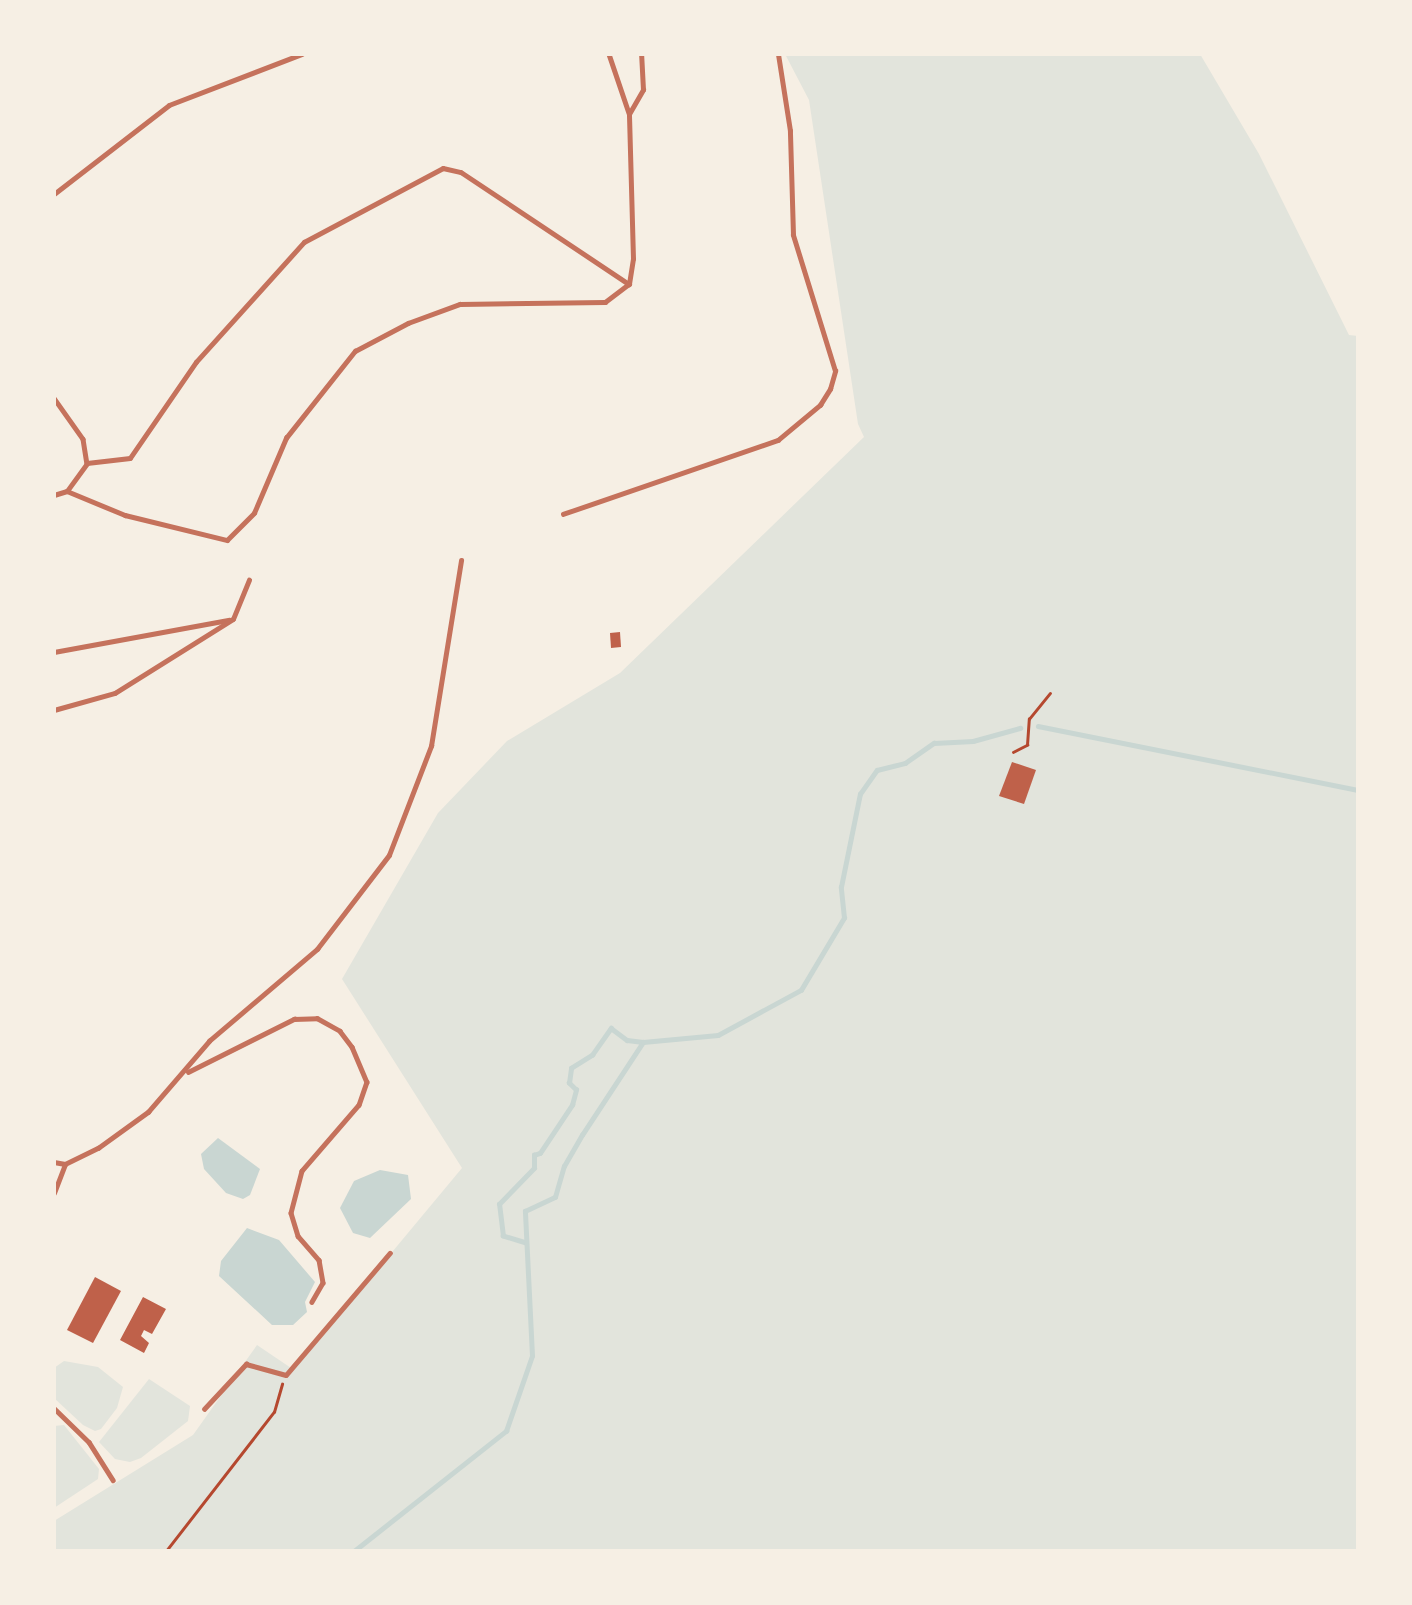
<!DOCTYPE html>
<html>
<head>
<meta charset="utf-8">
<style>
  body { margin:0 }
  #map { position:relative; width:1412px; height:1605px; overflow:hidden; background:#f6efe4; font-family:"Playfair Display",serif }
  div>[style] { position:absolute }
  [style*='--x'] { left:calc(var(--x)*1px); top:calc(var(--y)*1px); width:calc(var(--w)*1px); rotate:calc(var(--a)*1deg) }
  .green>* { inset:0; background:#e2e4dc }
  .water>* { inset:0; background:#c9d6d2 }
  .stream>* { height:4.5px; margin:-2.25px; padding:0 2.25px; transform-origin:2.25px; border-radius:2.25px; background:#c9d6d2 }
  .building>* { inset:0; background:#bf614a }
  .path>* { height:2.5px; margin:-1.25px; padding:0 1.25px; transform-origin:1.25px; border-radius:1.25px; background:#b5482f }
  .service>* { height:4.5px; margin:-2.25px; padding:0 2.25px; transform-origin:2.25px; border-radius:2.25px; background:#c5725c }
  span { translate:-50% -50%; white-space:nowrap; text-align:center; line-height:1.15; -webkit-text-stroke:5px #f6efe4; paint-order:stroke }
  .frame { position:absolute; inset:0; border:56px solid #f6efe4; pointer-events:none }
</style>
</head>
<body>
<div id="map">
  <div class="green">
    <div style="clip-path:polygon(785px 54px,1200px 54px,1259px 154px,1349px 335px,1358px 336px,1358px 1551px,54px 1551px,54px 1521px,193px 1435px,257px 1345px,294px 1370px,462px 1168px,342px 979px,438px 813px,507px 741px,620px 673px,864px 437px,858px 424px,809px 100px)"></div>
    <div style="clip-path:polygon(64px 1361px,98px 1367px,123px 1387px,117px 1408px,101px 1429px,95px 1431px,83px 1425px,54px 1398px,54px 1368px)"></div>
    <div style="clip-path:polygon(149px 1379px,190px 1406px,188px 1421px,141px 1458px,130px 1462px,115px 1459px,99px 1442px)"></div>
    <div style="clip-path:polygon(64px 1425px,99px 1469px,98px 1479px,54px 1508px,54px 1426px)"></div>
  </div>
  <div class="water">
    <div style="clip-path:polygon(218px 1138px,260px 1169px,250px 1195px,243px 1199px,226px 1193px,204px 1169px,201px 1154px)"></div>
    <div style="clip-path:polygon(380px 1170px,408px 1175px,411px 1199px,370px 1238px,353px 1233px,340px 1208px,354px 1181px)"></div>
    <div style="clip-path:polygon(247px 1228px,279px 1240px,315px 1282px,305px 1302px,307px 1312px,293px 1325px,272px 1325px,219px 1276px,221px 1261px)"></div>
  </div>
  <div class="stream">
    <div style="--x:1038;--y:726;--w:326;--a:11.3"></div>
    <div style="--x:526;--y:1243;--w:24;--a:-163"></div>
    <div style="--x:503;--y:1236;--w:32;--a:-97"></div>
    <div style="--x:499;--y:1204;--w:50;--a:-45.8"></div>
    <div style="--x:534;--y:1168;--w:13;--a:-90"></div>
    <div style="--x:534;--y:1155;--w:6;--a:-18"></div>
    <div style="--x:540;--y:1153;--w:58;--a:-56.3"></div>
    <div style="--x:572;--y:1105;--w:16;--a:-75"></div>
    <div style="--x:576;--y:1090;--w:10;--a:-135"></div>
    <div style="--x:569;--y:1083;--w:15;--a:-82"></div>
    <div style="--x:571;--y:1068;--w:25;--a:-32"></div>
    <div style="--x:592;--y:1055;--w:33;--a:-55"></div>
    <div style="--x:611;--y:1028;--w:20;--a:37"></div>
    <div style="--x:627;--y:1040;--w:16;--a:7"></div>
    <div style="--x:354;--y:1551;--w:194;--a:-38.3"></div>
    <div style="--x:506;--y:1431;--w:79;--a:-70.9"></div>
    <div style="--x:532;--y:1356;--w:145;--a:-92.8"></div>
    <div style="--x:525;--y:1211;--w:33;--a:-25"></div>
    <div style="--x:555;--y:1197;--w:32;--a:-74"></div>
    <div style="--x:564;--y:1166;--w:36;--a:-60"></div>
    <div style="--x:582;--y:1135;--w:111;--a:-56.7"></div>
    <div style="--x:643;--y:1042;--w:75;--a:-5.3"></div>
    <div style="--x:718;--y:1035;--w:94;--a:-28.5"></div>
    <div style="--x:801;--y:990;--w:84;--a:-59.2"></div>
    <div style="--x:844;--y:918;--w:31;--a:-96"></div>
    <div style="--x:841;--y:887;--w:95;--a:-78.5"></div>
    <div style="--x:860;--y:794;--w:29;--a:-55"></div>
    <div style="--x:877;--y:770;--w:29;--a:-14"></div>
    <div style="--x:905;--y:763;--w:35;--a:-35"></div>
    <div style="--x:934;--y:743;--w:39;--a:-3"></div>
    <div style="--x:973;--y:741;--w:49;--a:-15.5"></div>
  </div>
  <div class="building">
    <div style="clip-path:polygon(620px 632px,621px 647px,611px 648px,610px 633px)"></div>
    <div style="clip-path:polygon(1012px 762px,1036px 770px,1024px 804px,999px 796px)"></div>
    <div style="clip-path:polygon(95px 1277px,121px 1291px,93px 1343px,67px 1330px)"></div>
    <div style="clip-path:polygon(143px 1297px,166px 1309px,152px 1334px,144px 1330px,141px 1336px,149px 1343px,144px 1353px,120px 1340px)"></div>
  </div>
  <div class="path">
    <div style="--x:1013;--y:752;--w:16;--a:-27"></div>
    <div style="--x:1027;--y:745;--w:26;--a:-86"></div>
    <div style="--x:1029;--y:719;--w:33;--a:-51"></div>
    <div style="--x:166;--y:1551;--w:176;--a:-52.2"></div>
    <div style="--x:274;--y:1412;--w:29;--a:-74"></div>
  </div>
  <div class="service">
    <div style="--x:609;--y:54;--w:62;--a:71.3"></div>
    <div style="--x:54;--y:194;--w:145;--a:-37.7"></div>
    <div style="--x:169;--y:105;--w:142;--a:-21"></div>
    <div style="--x:54;--y:398;--w:50;--a:54.7"></div>
    <div style="--x:83;--y:439;--w:24;--a:81"></div>
    <div style="--x:67;--y:491;--w:63;--a:22.5"></div>
    <div style="--x:125;--y:515;--w:105;--a:13.8"></div>
    <div style="--x:227;--y:540;--w:38;--a:-45"></div>
    <div style="--x:254;--y:513;--w:82;--a:-66.9"></div>
    <div style="--x:286;--y:438;--w:111;--a:-51.6"></div>
    <div style="--x:355;--y:351;--w:60;--a:-27.8"></div>
    <div style="--x:408;--y:323;--w:55;--a:-20.1"></div>
    <div style="--x:460;--y:304;--w:145;--a:-0.8"></div>
    <div style="--x:605;--y:302;--w:30;--a:-37"></div>
    <div style="--x:629;--y:284;--w:25;--a:-81"></div>
    <div style="--x:633;--y:259;--w:145;--a:-91.6"></div>
    <div style="--x:629;--y:114;--w:28;--a:-60"></div>
    <div style="--x:643;--y:90;--w:36;--a:-93"></div>
    <div style="--x:54;--y:495;--w:14;--a:-17"></div>
    <div style="--x:67;--y:491;--w:34;--a:-54"></div>
    <div style="--x:87;--y:463;--w:43;--a:-6.6"></div>
    <div style="--x:130;--y:458;--w:116;--a:-55.5"></div>
    <div style="--x:196;--y:362;--w:161;--a:-48"></div>
    <div style="--x:304;--y:242;--w:157;--a:-28"></div>
    <div style="--x:443;--y:168;--w:18;--a:13"></div>
    <div style="--x:461;--y:172;--w:202;--a:33.7"></div>
    <div style="--x:563;--y:514;--w:227;--a:-19"></div>
    <div style="--x:778;--y:440;--w:55;--a:-39.8"></div>
    <div style="--x:820;--y:405;--w:19;--a:-58"></div>
    <div style="--x:830;--y:389;--w:19;--a:-74"></div>
    <div style="--x:835;--y:371;--w:142;--a:-107.2"></div>
    <div style="--x:793;--y:235;--w:104;--a:-91.7"></div>
    <div style="--x:790;--y:131;--w:78;--a:-98.9"></div>
    <div style="--x:54;--y:652;--w:178;--a:-10.4"></div>
    <div style="--x:54;--y:710;--w:63;--a:-15.6"></div>
    <div style="--x:115;--y:693;--w:139;--a:-32.1"></div>
    <div style="--x:233;--y:619;--w:42;--a:-67.7"></div>
    <div style="--x:188;--y:1072;--w:119;--a:-26.6"></div>
    <div style="--x:294;--y:1019;--w:23;--a:-2"></div>
    <div style="--x:317;--y:1018;--w:26;--a:29"></div>
    <div style="--x:340;--y:1031;--w:20;--a:53"></div>
    <div style="--x:352;--y:1047;--w:38;--a:67"></div>
    <div style="--x:367;--y:1082;--w:24;--a:109"></div>
    <div style="--x:359;--y:1105;--w:87;--a:130.8"></div>
    <div style="--x:302;--y:1171;--w:43;--a:104.7"></div>
    <div style="--x:291;--y:1213;--w:24;--a:73"></div>
    <div style="--x:298;--y:1236;--w:32;--a:49"></div>
    <div style="--x:319;--y:1260;--w:23;--a:80"></div>
    <div style="--x:323;--y:1283;--w:22;--a:120"></div>
    <div style="--x:54;--y:1162;--w:11;--a:10"></div>
    <div style="--x:65;--y:1164;--w:37;--a:-26"></div>
    <div style="--x:98;--y:1148;--w:62;--a:-35.8"></div>
    <div style="--x:148;--y:1112;--w:94;--a:-49.3"></div>
    <div style="--x:209;--y:1041;--w:142;--a:-40.4"></div>
    <div style="--x:317;--y:949;--w:118;--a:-52.5"></div>
    <div style="--x:389;--y:855;--w:117;--a:-68.9"></div>
    <div style="--x:431;--y:746;--w:188;--a:-80.8"></div>
    <div style="--x:54;--y:1193;--w:30;--a:-69"></div>
    <div style="--x:54;--y:1408;--w:49;--a:44.2"></div>
    <div style="--x:89;--y:1442;--w:45;--a:57.7"></div>
    <div style="--x:204;--y:1409;--w:62;--a:-47"></div>
    <div style="--x:246;--y:1364;--w:41;--a:15.4"></div>
    <div style="--x:286;--y:1375;--w:160;--a:-49.6"></div>
  </div>
  <div class="frame"></div>
</div>
</body>
</html>
